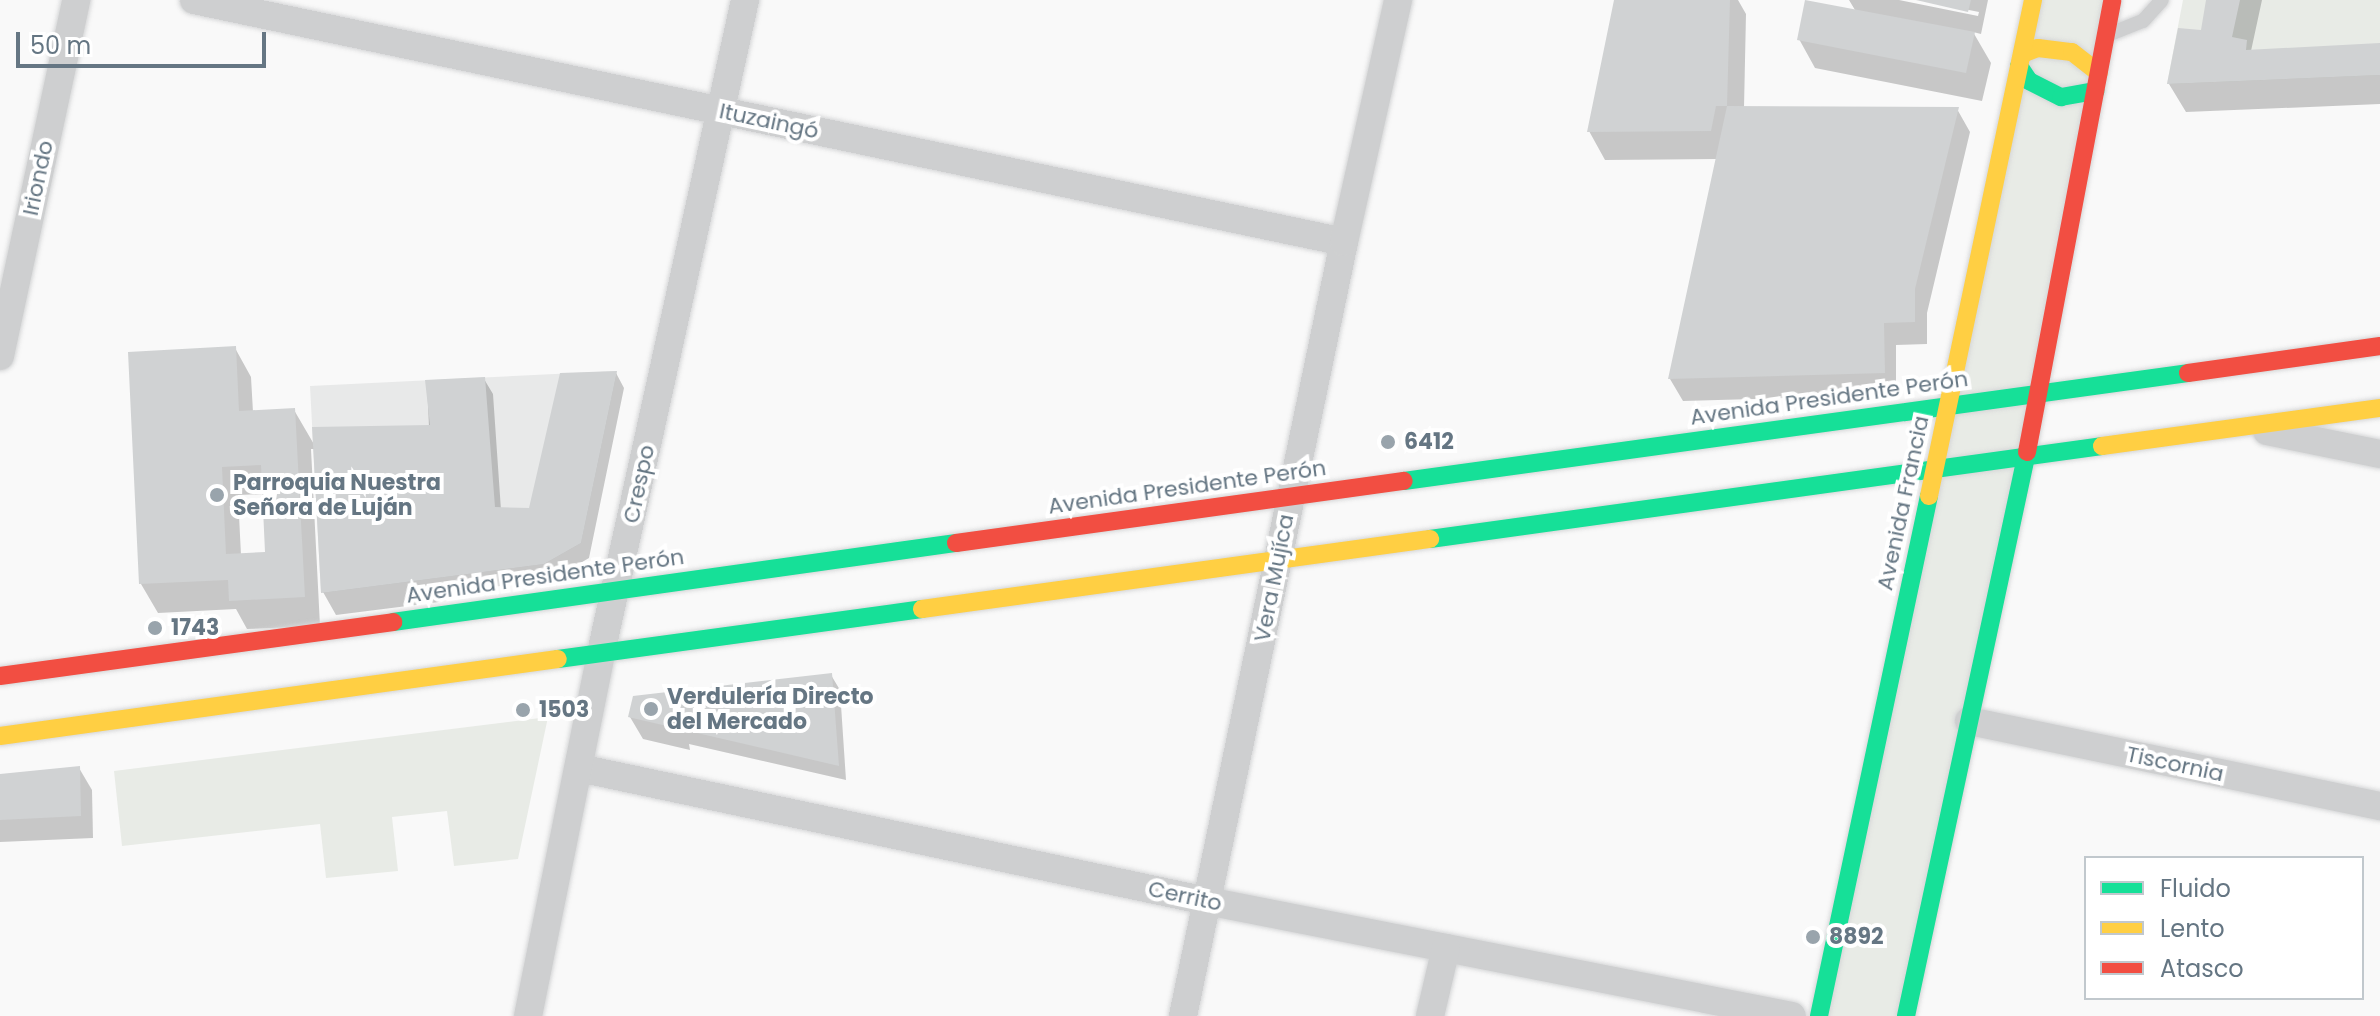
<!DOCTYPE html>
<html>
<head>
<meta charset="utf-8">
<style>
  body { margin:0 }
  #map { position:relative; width:2380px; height:1016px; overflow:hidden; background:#f9f9f9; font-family:Poppins,sans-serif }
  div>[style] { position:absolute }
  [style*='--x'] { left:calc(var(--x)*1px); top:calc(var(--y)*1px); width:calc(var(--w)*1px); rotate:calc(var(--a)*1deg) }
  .built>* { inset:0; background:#e8e9e9 }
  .green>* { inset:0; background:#e8ebe6 }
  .shadow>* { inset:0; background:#0003 }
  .building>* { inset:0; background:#d0d2d3 }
  .roads { filter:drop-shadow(0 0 2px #d5d6d7) drop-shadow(0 0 2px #d5d6d7) }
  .lane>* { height:14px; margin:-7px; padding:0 7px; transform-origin:7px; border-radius:7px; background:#cecfd0 }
  .street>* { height:28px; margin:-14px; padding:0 14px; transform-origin:14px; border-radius:14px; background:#cecfd0 }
  .fast>* { height:18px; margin:-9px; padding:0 9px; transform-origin:9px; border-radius:9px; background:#16e098 }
  .slow>* { height:18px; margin:-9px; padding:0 9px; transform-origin:9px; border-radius:9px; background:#ffcf43 }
  .jam>* { height:18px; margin:-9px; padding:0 9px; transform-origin:9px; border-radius:9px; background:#f24e42 }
  .dots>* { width:22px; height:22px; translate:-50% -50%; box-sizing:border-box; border:4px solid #fff; border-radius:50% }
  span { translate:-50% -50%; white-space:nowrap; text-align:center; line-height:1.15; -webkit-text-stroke:8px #fff; paint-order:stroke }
  .street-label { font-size:22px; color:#657683 }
  .poi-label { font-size:22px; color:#657683; font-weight:700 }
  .left { translate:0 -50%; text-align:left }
  .legend { position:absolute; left:2084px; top:856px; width:280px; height:144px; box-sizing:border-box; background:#fff; border:2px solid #c1c8cd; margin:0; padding:10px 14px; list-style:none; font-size:24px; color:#657683 }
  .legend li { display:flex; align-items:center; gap:16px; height:40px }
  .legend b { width:40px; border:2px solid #c1c8cd }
  .scale { position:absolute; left:16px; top:32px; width:250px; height:36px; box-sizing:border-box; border:4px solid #657683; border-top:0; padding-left:10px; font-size:24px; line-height:28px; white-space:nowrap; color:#657683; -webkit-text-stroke:6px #fff; paint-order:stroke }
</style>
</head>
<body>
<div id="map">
  <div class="built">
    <div style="clip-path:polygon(617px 371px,581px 543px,544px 564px,321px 593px,310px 386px)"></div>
  </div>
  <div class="green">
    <div style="clip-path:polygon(2033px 0,2112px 0,1906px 1016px,1819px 1016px)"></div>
    <div style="clip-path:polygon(2183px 0,2380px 0,2380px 75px,2167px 84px)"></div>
    <div style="clip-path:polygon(548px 717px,518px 859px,454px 866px,447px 811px,392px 817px,398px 871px,326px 878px,320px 824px,122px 846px,114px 771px)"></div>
  </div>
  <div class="shadow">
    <div style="clip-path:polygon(1616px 0,1738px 0,1746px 14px,1744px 108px,1957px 109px,1970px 132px,1927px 313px,1927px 344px,1896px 345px,1896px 395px,1683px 401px,1670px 379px,1718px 159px,1605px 160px,1589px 131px)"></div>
    <div style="clip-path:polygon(1849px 0,1899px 0,1978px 16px,1979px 12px,1919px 0,1988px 0,1981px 34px,1973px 32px,1991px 63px,1982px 101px,1815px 68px,1799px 39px,1855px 10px)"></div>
    <div style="clip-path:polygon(2209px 0,2262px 0,2251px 51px,2380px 45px,2380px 104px,2186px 112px,2169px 84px,2202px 32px)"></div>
    <div style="clip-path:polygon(evenodd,235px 348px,251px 377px,253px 412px,294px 410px,315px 446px,429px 427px,427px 382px,484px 379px,493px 394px,501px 510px,530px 510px,616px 373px,624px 388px,589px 558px,553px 579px,447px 593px,447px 601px,336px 615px,323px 592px,315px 449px,311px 449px,320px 626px,247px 629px,236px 609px,158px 613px,141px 584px,130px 354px,235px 348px,264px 494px,267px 554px,241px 555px,238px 495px,264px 494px)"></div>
    <div style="clip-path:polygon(831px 675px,840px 690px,846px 780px,689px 744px,690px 750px,643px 739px,630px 717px,635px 697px)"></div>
    <div style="clip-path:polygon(79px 768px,92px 790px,93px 838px,0 842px,0 776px)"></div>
  </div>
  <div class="building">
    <div style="clip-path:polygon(1614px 0,1730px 0,1727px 106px,1716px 106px,1711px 131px,1587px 132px)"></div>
    <div style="clip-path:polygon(1805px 0,1975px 32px,1966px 73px,1797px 40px)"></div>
    <div style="clip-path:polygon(1916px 0,1971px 0,1968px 12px)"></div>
    <div style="clip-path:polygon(2206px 0,2240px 0,2232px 37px,2247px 40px,2246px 50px,2380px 43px,2380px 75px,2167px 84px,2178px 28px,2201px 30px)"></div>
    <div style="clip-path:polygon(1727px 106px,1959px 107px,1915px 289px,1915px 322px,1884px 323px,1885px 373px,1668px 379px)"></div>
    <div style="clip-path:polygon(evenodd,236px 346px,239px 411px,295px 408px,305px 597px,229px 601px,228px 580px,139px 584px,128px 352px,236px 346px,261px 465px,265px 552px,226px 554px,222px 467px,261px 465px)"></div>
    <div style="clip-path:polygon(617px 371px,581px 543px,544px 564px,321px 593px,312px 427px,430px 425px,425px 380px,485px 377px,495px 507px,529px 508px,560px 373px)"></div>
    <div style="clip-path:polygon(832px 673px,839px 766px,628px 717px,633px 696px)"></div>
    <div style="clip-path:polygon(80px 766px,81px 816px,0 820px,0 774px)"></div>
  </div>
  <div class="roads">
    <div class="lane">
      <div style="--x:2110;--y:34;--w:35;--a:-22"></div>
      <div style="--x:2143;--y:21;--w:28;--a:-48"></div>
    </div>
    <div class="street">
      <div style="--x:194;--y:0;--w:1175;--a:11.88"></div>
      <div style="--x:0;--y:356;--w:364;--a:-77.9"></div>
      <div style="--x:2267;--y:431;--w:115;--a:11.5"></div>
      <div style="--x:1969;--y:721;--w:420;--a:11.7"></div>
      <div style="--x:579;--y:768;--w:642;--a:11.96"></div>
      <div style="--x:1207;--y:901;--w:596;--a:11.12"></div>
      <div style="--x:528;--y:1016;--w:370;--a:-78.6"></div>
      <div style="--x:601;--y:653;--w:669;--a:-77.56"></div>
      <div style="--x:1183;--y:1016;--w:791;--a:-78.25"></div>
      <div style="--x:1344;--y:242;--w:248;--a:-77.4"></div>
      <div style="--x:1430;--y:1016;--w:70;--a:-76.8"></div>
    </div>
    <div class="fast">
      <div style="--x:2019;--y:66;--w:18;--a:56"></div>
      <div style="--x:2029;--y:81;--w:36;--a:27"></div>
      <div style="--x:2061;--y:97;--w:35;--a:-10"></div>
      <div style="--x:1404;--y:481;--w:791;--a:-7.84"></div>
      <div style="--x:1430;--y:539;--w:678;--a:-7.88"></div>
      <div style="--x:393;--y:622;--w:569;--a:-7.99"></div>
      <div style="--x:558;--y:659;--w:367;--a:-7.8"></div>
      <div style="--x:1819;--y:1016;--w:532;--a:-78.06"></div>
      <div style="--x:1906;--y:1016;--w:577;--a:-77.89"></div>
    </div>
    <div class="slow">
      <div style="--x:2022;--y:54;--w:17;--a:-21"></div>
      <div style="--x:2038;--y:48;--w:34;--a:7"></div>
      <div style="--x:2072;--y:52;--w:34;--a:38"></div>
      <div style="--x:2102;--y:446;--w:281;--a:-7.8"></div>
      <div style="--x:1929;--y:496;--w:507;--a:-78.16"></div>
      <div style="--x:922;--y:609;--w:513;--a:-7.85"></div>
      <div style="--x:0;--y:736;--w:563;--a:-7.86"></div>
    </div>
    <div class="jam">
      <div style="--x:2188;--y:373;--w:194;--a:-8"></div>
      <div style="--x:2027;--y:452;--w:460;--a:-79.3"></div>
      <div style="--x:956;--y:543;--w:452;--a:-7.9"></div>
      <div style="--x:0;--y:676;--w:397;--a:-7.8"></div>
    </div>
  </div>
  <div class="dots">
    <div style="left:1388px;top:442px;background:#99a4ac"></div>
    <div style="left:217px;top:495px;background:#99a4ac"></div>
    <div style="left:155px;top:628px;background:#99a4ac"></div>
    <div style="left:651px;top:709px;background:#99a4ac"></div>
    <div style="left:523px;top:710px;background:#99a4ac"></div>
    <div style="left:1813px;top:937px;background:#99a4ac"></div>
  </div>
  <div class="street-label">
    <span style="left:769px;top:121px;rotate:12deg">Ituzaingó</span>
    <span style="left:38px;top:178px;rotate:-78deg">Iriondo</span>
    <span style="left:1829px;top:398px;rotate:-8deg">Avenida Presidente Perón</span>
    <span style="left:639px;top:484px;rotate:-78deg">Crespo</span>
    <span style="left:1187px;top:487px;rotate:-8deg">Avenida Presidente Perón</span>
    <span style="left:1903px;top:503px;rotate:-78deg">Avenida Francia</span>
    <span style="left:545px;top:576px;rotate:-8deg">Avenida Presidente Perón</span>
    <span style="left:1274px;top:578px;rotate:-79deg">Vera Mujíca</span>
    <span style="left:2175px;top:764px;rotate:12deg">Tiscornia</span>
    <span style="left:1185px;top:896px;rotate:12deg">Cerrito</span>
  </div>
  <div class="poi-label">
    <span class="left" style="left:1404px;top:442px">6412</span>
    <span class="left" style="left:233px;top:495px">Parroquia Nuestra<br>Señora de Luján</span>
    <span class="left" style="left:171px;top:628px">1743</span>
    <span class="left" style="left:667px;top:709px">Verdulería Directo<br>del Mercado</span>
    <span class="left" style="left:539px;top:710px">1503</span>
    <span class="left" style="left:1829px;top:937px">8892</span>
  </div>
  <ul class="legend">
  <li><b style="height:10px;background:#16e098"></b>Fluido</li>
  <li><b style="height:10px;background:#ffcf43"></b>Lento</li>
  <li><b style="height:10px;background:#f24e42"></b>Atasco</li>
  </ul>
  <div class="scale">50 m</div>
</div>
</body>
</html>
